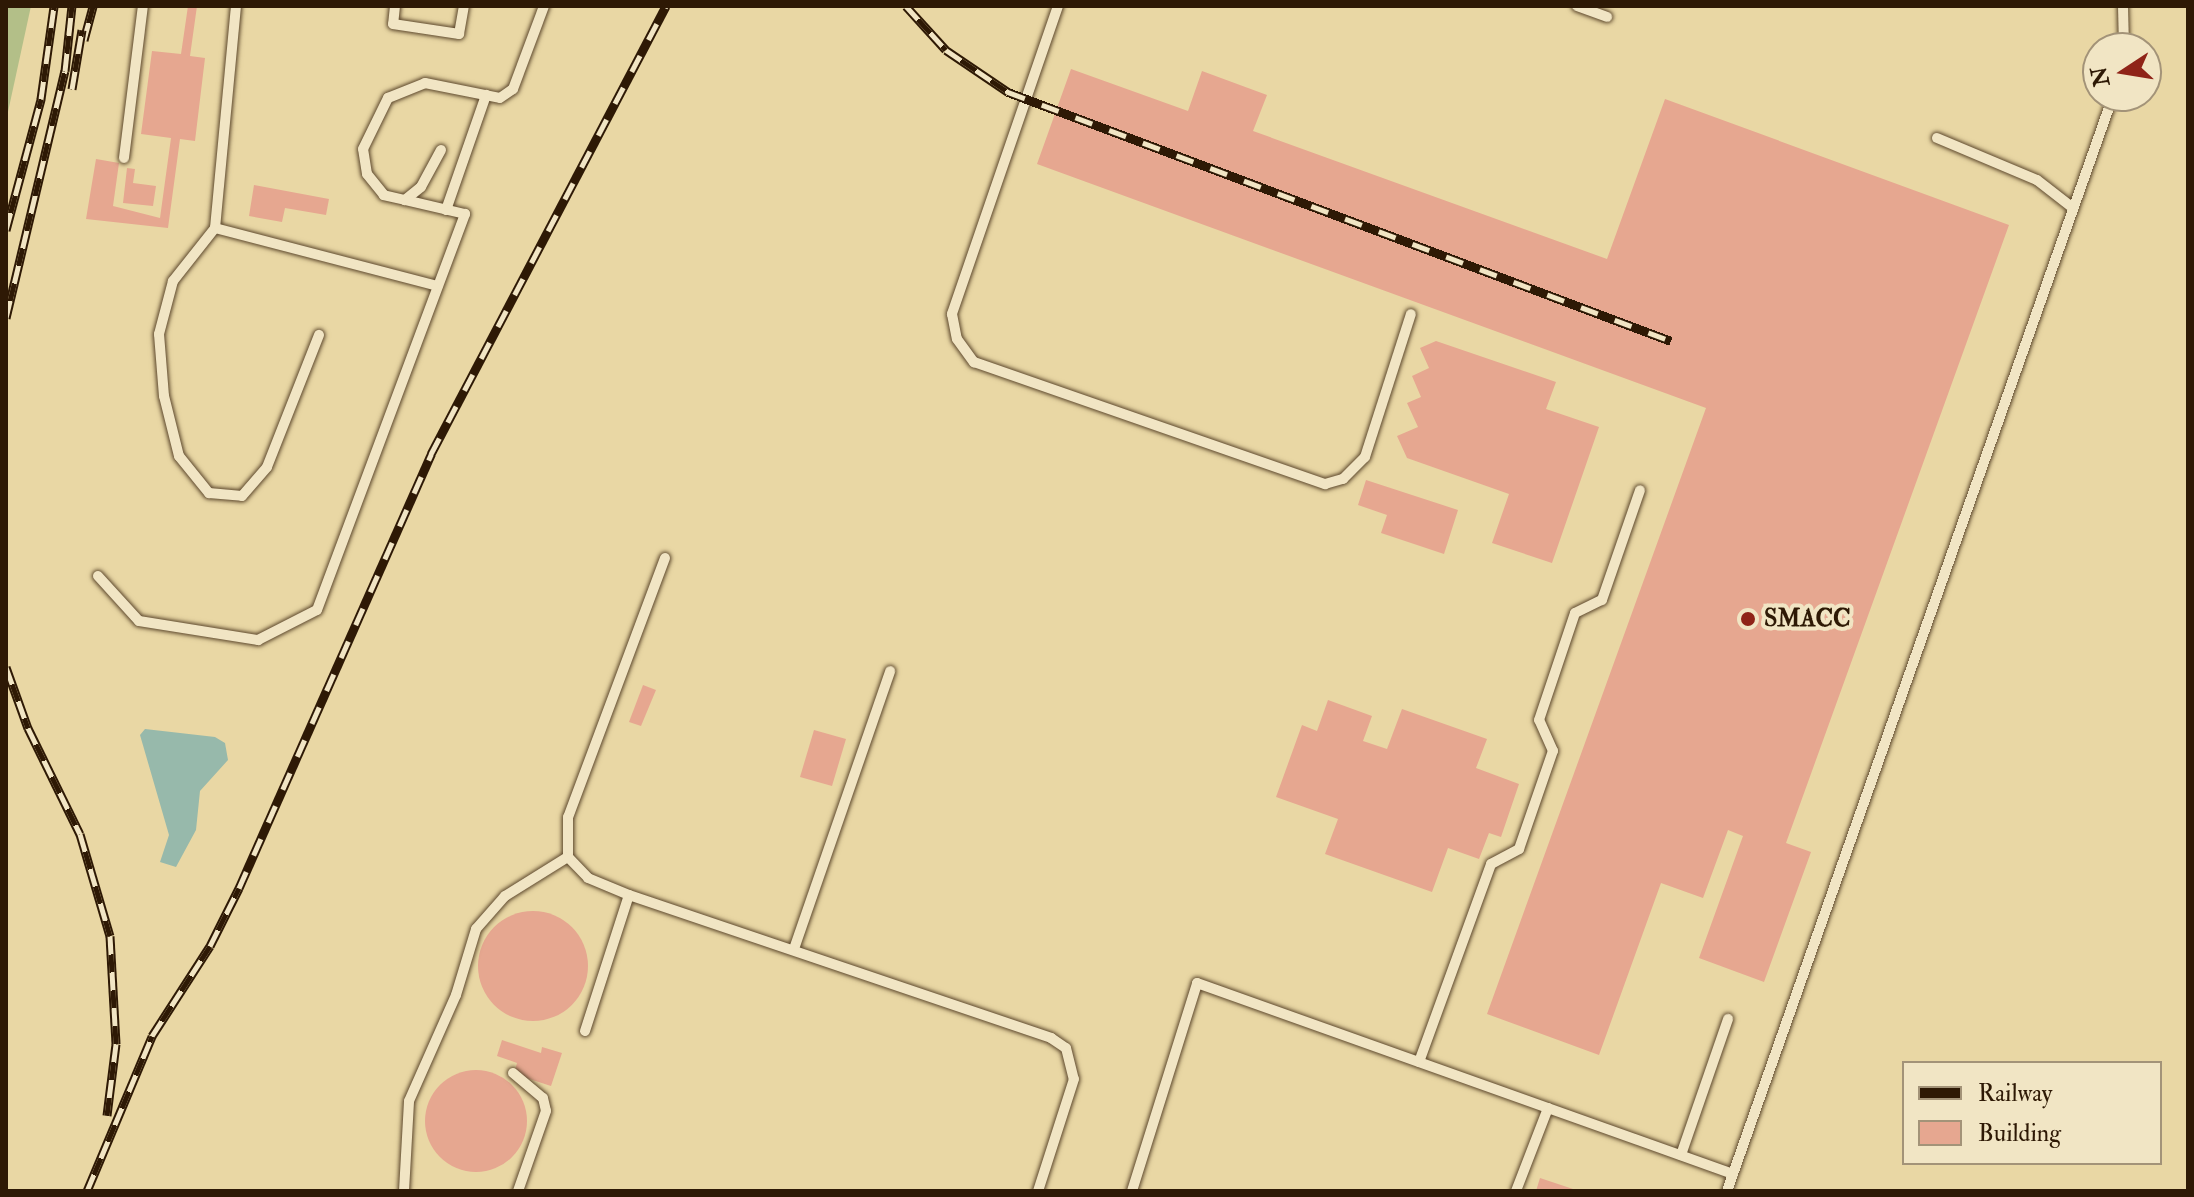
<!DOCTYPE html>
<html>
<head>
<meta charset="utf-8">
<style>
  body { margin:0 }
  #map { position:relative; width:2194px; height:1197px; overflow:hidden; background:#e9d7a4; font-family:"IM FELL Double Pica",serif }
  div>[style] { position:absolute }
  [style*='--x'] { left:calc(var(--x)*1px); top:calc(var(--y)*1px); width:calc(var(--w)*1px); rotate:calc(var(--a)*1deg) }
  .green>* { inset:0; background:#b3bf88 }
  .water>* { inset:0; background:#97b9ab }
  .building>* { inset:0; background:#e6a790 }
  .round { border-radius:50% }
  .roads { filter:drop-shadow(0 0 2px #5d482d) drop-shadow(0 0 2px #5d482d) }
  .service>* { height:10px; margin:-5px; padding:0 5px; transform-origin:5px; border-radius:5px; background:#f1e5c4 }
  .rail>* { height:9px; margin-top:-4.5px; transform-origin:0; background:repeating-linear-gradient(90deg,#f1e5c4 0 18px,#2e1905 0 36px); box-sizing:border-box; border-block:2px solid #2e1905 }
  .dots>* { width:22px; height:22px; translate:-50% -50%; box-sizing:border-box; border:4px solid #f1e5c4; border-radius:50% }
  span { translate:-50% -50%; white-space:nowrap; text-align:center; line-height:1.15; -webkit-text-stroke:8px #f1e5c4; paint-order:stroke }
  .poi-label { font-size:24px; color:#2e1905; font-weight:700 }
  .left { translate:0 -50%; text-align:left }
  .frame { position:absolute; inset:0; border:8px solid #2e1905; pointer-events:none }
  .legend { position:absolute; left:1902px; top:1061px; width:260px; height:104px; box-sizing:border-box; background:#f1e5c4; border:2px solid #a39378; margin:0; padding:10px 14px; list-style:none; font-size:24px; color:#2e1905 }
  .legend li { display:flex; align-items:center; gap:16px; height:40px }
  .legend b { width:40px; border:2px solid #a39378 }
  .north { position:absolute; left:2082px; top:32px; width:80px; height:80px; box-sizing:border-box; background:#f1e5c4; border:2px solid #a39378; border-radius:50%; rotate:258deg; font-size:22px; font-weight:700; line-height:32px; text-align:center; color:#2e1905 }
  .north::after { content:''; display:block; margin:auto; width:28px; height:36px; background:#8f2418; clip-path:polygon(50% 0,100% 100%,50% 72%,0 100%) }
</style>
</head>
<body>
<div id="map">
  <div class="green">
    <div style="clip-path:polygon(6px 6px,31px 6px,6px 121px)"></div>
  </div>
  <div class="water">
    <div style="clip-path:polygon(145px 729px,215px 737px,225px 743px,228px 760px,200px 791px,196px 830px,176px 867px,160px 862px,169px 835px,140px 735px)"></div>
  </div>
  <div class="building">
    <div style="clip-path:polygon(188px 6px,197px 6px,190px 56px,205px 58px,195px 141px,180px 139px,168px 228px,86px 219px,96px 159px,119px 163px,113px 206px,160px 218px,171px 138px,141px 134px,152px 51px,181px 54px)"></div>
    <div style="clip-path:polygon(1071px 69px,1188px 111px,1202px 71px,1267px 95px,1253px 131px,1607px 259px,1665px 99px,2009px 225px,1786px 843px,1811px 852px,1764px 982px,1699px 958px,1743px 836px,1728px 830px,1703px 898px,1661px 883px,1599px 1055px,1487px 1014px,1706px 408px,1037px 164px)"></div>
    <div style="clip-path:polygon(127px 168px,135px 169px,133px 183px,156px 186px,153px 206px,123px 203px)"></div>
    <div style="clip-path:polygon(254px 185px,329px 199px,326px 215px,285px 208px,282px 222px,249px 216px)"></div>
    <div style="clip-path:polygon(1436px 341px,1556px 382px,1546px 409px,1599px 427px,1552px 563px,1492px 543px,1509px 494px,1407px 458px,1397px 436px,1418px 427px,1407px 403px,1421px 397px,1412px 376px,1429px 368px,1420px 348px)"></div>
    <div style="clip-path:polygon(1366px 480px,1458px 510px,1444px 554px,1381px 533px,1387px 515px,1358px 505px)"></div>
    <div style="clip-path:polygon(643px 685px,656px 690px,641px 726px,629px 722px)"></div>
    <div style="clip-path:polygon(1328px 700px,1372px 716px,1363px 741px,1387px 749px,1402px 709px,1487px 739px,1476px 768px,1519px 784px,1501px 837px,1489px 833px,1479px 859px,1448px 848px,1432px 892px,1325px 854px,1338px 819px,1276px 797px,1302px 725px,1317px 731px)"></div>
    <div style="clip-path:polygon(814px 730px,846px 739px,832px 786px,800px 777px)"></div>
    <div class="round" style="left:478px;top:911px;width:110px;height:110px"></div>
    <div style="clip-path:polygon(502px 1040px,541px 1053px,542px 1047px,562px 1053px,551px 1086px,514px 1074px,517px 1063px,497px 1056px)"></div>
    <div class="round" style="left:425px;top:1070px;width:102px;height:102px"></div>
    <div style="clip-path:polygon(1540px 1178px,1576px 1190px,1576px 1191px,1536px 1191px)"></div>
  </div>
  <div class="roads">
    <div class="service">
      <div style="--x:236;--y:6;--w:223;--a:95.4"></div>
      <div style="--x:215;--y:228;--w:68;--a:128.4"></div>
      <div style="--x:173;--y:281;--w:55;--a:104.8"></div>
      <div style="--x:159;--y:334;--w:62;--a:85.4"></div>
      <div style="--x:164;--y:396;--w:62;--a:76"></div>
      <div style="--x:179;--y:456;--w:48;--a:51"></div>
      <div style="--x:209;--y:493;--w:33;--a:5"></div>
      <div style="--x:242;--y:496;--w:38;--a:-49"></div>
      <div style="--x:267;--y:467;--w:142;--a:-68.5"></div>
      <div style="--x:395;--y:6;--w:18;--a:96"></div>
      <div style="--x:393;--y:24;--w:67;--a:8.6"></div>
      <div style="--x:459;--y:34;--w:28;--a:-80"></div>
      <div style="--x:1058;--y:6;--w:326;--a:109"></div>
      <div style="--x:952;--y:314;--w:25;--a:79"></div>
      <div style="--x:957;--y:339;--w:29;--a:54"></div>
      <div style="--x:974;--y:362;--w:372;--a:19.2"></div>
      <div style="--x:1325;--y:484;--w:19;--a:-16"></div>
      <div style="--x:1343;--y:479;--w:31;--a:-45"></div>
      <div style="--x:1365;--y:457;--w:150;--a:-72.2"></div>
      <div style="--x:1577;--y:6;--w:32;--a:20"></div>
      <div style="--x:2123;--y:6;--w:42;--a:88.6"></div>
      <div style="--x:1937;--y:138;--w:108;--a:22.8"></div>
      <div style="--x:2037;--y:180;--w:46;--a:37.9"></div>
      <div style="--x:441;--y:150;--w:42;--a:118.4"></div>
      <div style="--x:421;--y:187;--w:21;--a:141"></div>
      <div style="--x:405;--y:200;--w:22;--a:-167"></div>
      <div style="--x:384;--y:195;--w:27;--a:-129"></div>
      <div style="--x:367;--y:174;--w:25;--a:-99"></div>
      <div style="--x:363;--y:149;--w:57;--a:-63.9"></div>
      <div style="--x:388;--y:98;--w:40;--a:-22"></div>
      <div style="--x:425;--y:83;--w:76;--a:11.3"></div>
      <div style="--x:500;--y:98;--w:16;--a:-35"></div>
      <div style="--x:513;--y:89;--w:89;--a:-69.5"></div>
      <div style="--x:124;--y:158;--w:153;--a:-82.9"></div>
      <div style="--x:446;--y:210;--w:122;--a:-70.8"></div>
      <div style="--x:215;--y:228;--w:230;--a:14.6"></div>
      <div style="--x:665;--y:558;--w:277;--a:110.5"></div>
      <div style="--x:568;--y:817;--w:40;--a:90"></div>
      <div style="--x:568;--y:857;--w:29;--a:46"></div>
      <div style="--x:588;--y:878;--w:44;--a:22.5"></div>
      <div style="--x:629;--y:895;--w:446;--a:18.7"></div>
      <div style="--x:1051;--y:1038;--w:18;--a:34"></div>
      <div style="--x:1066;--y:1048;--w:32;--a:76"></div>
      <div style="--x:1074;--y:1079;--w:118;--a:107.8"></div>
      <div style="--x:98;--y:576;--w:61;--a:47.7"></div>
      <div style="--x:139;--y:621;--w:121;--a:9.1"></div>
      <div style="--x:258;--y:640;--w:66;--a:-27"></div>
      <div style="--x:317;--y:610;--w:423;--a:-69.5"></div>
      <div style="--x:465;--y:214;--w:62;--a:-166.9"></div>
      <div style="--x:794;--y:949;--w:294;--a:-70.9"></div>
      <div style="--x:585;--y:1031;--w:143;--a:-72.1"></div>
      <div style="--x:1419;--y:1062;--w:211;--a:-70"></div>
      <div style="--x:1491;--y:864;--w:32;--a:-28"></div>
      <div style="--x:1519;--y:849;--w:104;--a:-70.9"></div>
      <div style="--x:1553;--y:751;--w:34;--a:-114"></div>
      <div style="--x:1539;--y:720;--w:113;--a:-71.4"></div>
      <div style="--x:1575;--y:613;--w:30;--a:-26"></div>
      <div style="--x:1602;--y:600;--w:116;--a:-70.9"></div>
      <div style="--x:513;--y:1073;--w:39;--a:40"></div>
      <div style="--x:543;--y:1098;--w:13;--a:77"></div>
      <div style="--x:546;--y:1111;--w:85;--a:109.3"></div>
      <div style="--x:1681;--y:1155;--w:144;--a:-70.9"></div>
      <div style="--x:404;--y:1191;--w:90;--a:-86.8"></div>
      <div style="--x:409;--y:1101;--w:116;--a:-66.1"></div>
      <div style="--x:456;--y:995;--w:69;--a:-73.1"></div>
      <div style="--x:476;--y:929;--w:44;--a:-48.7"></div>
      <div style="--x:505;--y:896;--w:74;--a:-31.8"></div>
      <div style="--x:1132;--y:1191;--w:218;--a:-72.6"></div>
      <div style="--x:1197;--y:983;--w:569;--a:19.61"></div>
      <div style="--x:1516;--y:1191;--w:89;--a:-68.9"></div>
      <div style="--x:1727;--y:1191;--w:1161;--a:-70.58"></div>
    </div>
  </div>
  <div class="rail">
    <div style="--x:906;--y:6;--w:59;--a:47.7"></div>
    <div style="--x:946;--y:50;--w:75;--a:34.1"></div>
    <div style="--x:1008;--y:92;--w:708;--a:20.58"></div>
    <div style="--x:84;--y:40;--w:35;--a:-75"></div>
    <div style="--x:72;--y:89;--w:60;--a:-80.4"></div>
    <div style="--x:6;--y:230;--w:136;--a:-75"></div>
    <div style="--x:41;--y:99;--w:94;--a:-82"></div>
    <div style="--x:6;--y:318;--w:254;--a:-76.6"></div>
    <div style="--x:65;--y:71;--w:65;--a:-83.9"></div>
    <div style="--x:6;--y:667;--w:65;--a:70.2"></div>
    <div style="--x:28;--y:728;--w:118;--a:63.9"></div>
    <div style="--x:80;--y:834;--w:106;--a:73.6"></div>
    <div style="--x:110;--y:936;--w:108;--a:86.8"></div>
    <div style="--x:116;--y:1044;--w:72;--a:97.2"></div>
    <div style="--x:87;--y:1191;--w:168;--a:-67.2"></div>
    <div style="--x:152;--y:1036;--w:107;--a:-57.2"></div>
    <div style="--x:210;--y:946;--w:65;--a:-63.4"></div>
    <div style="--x:239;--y:888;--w:475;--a:-66.1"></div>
    <div style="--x:431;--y:454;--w:506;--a:-62.32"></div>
  </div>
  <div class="dots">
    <div style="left:1748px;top:619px;background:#8f2418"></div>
  </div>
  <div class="poi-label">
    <span class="left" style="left:1764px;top:619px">SMACC</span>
  </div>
  <div class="frame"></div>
  <ul class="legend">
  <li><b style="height:10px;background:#2e1905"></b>Railway</li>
  <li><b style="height:22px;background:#e6a790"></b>Building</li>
  </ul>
  <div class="north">N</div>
</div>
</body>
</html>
